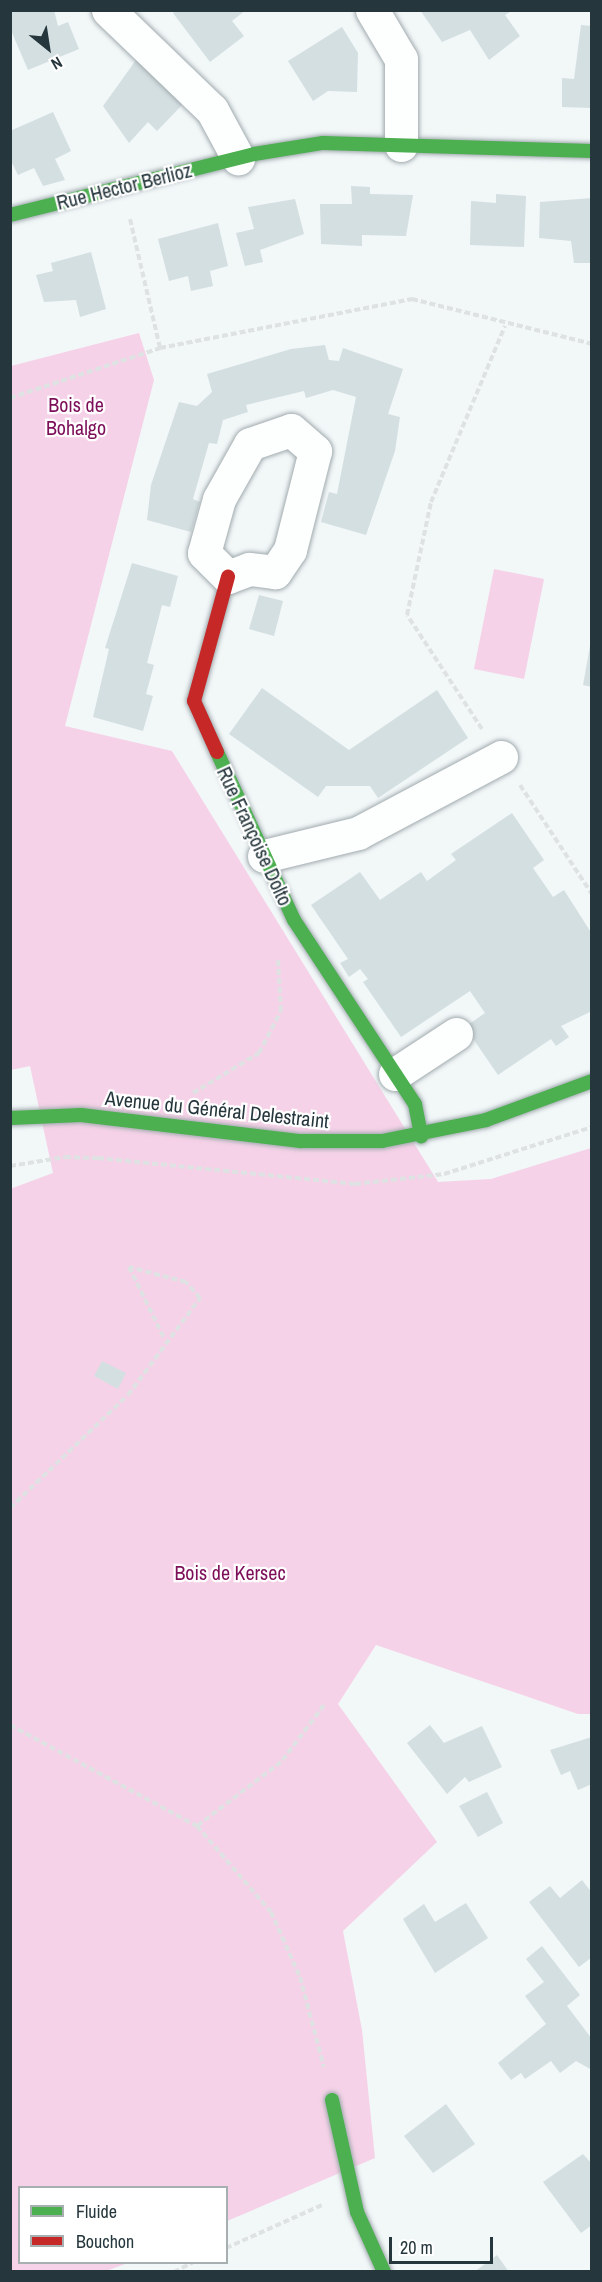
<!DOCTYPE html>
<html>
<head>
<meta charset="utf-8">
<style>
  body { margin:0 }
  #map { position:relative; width:602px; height:2282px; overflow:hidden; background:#f2f7f8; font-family:"Archivo Narrow",sans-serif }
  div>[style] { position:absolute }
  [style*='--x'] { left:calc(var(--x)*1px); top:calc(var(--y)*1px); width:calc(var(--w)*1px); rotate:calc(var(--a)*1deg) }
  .green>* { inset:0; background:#f6d2e8 }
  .building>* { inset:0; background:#d4dfe2 }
  .path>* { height:4px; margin-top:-2px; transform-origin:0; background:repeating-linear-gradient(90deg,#dfe2e2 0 6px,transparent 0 9px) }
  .roads { filter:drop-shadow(0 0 2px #a1abae) drop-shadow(0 0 2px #a1abae) }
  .street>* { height:33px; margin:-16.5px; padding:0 16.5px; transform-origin:16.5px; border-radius:16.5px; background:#fdfefe }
  .fast>* { height:14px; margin:-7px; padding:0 7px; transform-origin:7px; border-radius:7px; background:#4caf50 }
  .jam>* { height:14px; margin:-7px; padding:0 7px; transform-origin:7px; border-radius:7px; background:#c62828 }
  span { translate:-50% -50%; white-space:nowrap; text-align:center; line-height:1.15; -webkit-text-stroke:4.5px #fff; paint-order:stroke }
  .street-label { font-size:20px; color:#25363c }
  .park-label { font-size:20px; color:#7d0f59 }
  .frame { position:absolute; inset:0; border:12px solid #25363c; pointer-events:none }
  .legend { position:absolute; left:18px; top:2186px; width:210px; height:78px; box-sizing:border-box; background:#fff; border:2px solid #a8afb1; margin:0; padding:8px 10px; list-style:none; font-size:18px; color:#25363c }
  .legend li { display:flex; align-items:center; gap:12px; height:30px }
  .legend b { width:30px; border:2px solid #a8afb1 }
  .north { position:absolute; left:18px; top:18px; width:60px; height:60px; -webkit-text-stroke:4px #fff; paint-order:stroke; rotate:150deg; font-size:16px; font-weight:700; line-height:24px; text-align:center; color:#25363c }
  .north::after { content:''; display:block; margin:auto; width:21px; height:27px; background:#25363c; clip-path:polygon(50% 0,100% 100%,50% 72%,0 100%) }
  .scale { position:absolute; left:389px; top:2237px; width:104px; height:27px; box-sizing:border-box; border:3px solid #25363c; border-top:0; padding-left:8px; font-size:18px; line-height:21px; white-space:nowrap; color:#25363c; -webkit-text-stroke:4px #fff; paint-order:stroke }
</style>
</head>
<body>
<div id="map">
  <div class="green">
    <div style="clip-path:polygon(139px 333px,154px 380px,65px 726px,172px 751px,438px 1182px,491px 1179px,591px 1148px,591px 1714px,578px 1714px,376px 1645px,338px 1704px,437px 1842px,343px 1931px,362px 2030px,375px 2158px,227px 2221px,226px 2188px,20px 2188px,20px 2262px,128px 2263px,106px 2271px,11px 2272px,10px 1189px,53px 1173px,30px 1066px,11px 1070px,11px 366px)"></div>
    <div style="clip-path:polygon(494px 569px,544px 579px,524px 679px,474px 669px)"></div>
  </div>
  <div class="building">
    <div style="clip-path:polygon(10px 10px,54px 10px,58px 26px,68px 22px,79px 49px,28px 70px,10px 28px)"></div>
    <div style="clip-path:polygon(176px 10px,246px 10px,232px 21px,244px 36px,210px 62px,173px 13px)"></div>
    <div style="clip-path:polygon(420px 10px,513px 10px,505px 15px,520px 36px,489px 60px,470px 30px,442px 42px)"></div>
    <div style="clip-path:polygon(581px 25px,592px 26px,592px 108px,562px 107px,562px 78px,574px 79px)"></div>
    <div style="clip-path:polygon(342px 27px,358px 53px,357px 92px,328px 91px,313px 101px,288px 61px)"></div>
    <div style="clip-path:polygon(136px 60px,184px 103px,157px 131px,148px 122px,129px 143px,103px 106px)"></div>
    <div style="clip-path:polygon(53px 112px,71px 151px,55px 159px,65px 180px,43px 186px,34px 168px,18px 175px,10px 159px,10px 131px)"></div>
    <div style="clip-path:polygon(351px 186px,370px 187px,370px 194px,413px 195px,406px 236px,362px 235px,362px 246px,321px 244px,320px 204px,352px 204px)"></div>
    <div style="clip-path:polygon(496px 194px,526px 196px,524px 247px,470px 245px,471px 201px,496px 203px)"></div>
    <div style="clip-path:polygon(592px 198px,592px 263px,574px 263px,571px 241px,539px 238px,540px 202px)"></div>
    <div style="clip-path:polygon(295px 199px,304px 234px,260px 250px,263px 262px,245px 266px,236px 233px,254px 229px,248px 207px)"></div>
    <div style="clip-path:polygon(218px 223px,228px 266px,210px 271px,213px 286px,191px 291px,188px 276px,169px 281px,158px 239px)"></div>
    <div style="clip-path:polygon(91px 252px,106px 309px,80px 317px,76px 300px,44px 302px,36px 275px,53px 271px,51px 263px)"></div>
    <div style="clip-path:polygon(325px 345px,329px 360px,339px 361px,343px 348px,403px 369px,388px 414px,400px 417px,395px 451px,366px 535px,321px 522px,329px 492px,337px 494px,356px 397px,333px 390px,306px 398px,304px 391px,246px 405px,248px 412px,223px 420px,217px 444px,209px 443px,193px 499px,200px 502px,191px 532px,147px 520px,151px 485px,179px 402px,197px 406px,212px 392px,207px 374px,291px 349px)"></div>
    <div style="clip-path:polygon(132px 563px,178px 576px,170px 607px,162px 605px,147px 663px,154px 665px,146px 694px,153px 696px,143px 731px,93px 717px,109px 649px,105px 648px)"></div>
    <div style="clip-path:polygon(259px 595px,283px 601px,274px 636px,249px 629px)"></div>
    <div style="clip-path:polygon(590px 646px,592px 646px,592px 687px,583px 685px)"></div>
    <div style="clip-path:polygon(262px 688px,349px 750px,437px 690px,468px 738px,378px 798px,370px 786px,326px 786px,318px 797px,229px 734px)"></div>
    <div style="clip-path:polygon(512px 813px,544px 860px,533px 868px,553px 897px,564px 890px,592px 934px,592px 1011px,561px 1026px,569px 1037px,556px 1046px,551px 1039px,498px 1075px,465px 1027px,485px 1013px,470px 991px,401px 1037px,363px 982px,368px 979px,360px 969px,349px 977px,340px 963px,348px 959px,311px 905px,360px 872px,380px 900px,421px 872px,427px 881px,456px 860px,451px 854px)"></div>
    <div style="clip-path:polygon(102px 1361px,126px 1373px,118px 1389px,94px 1376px)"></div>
    <div style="clip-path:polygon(430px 1725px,444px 1743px,482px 1726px,502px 1767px,469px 1782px,465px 1777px,447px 1794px,407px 1743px)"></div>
    <div style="clip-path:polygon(592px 1737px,592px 1784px,578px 1790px,570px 1771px,561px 1775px,550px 1750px)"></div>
    <div style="clip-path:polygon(487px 1792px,503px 1823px,478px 1837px,459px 1806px)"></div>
    <div style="clip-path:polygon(582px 1880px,592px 1893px,592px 1957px,579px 1967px,529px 1902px,550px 1886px,560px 1898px)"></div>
    <div style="clip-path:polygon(466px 1903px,488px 1938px,435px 1973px,403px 1919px,424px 1904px,435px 1922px)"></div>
    <div style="clip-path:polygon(542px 1946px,580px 1995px,567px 2006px,592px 2039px,592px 2070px,576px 2061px,560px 2073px,551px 2061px,525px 2079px,521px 2073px,511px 2080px,498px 2063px,546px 2024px,525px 1996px,544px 1982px,526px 1959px)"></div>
    <div style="clip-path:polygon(446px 2104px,475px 2144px,433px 2173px,404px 2136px)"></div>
    <div style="clip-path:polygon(583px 2154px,592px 2164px,592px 2225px,581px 2233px,543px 2182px)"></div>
    <div style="clip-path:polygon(497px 2255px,509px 2272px,474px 2272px)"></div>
  </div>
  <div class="path">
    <div style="--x:130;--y:219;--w:132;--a:76.9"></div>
    <div style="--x:160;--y:348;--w:257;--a:-11"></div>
    <div style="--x:412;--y:299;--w:186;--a:14"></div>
    <div style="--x:10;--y:398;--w:158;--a:-18.4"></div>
    <div style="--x:482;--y:729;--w:136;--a:-123.3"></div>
    <div style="--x:407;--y:615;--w:116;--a:-78"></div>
    <div style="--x:431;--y:502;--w:191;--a:-67.2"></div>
    <div style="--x:520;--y:785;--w:131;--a:56.6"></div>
    <div style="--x:193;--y:1093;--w:77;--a:-31.2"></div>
    <div style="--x:259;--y:1053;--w:47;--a:-62.4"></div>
    <div style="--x:281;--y:1011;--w:51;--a:-93.4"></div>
    <div style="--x:10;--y:1166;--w:56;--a:-9.3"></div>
    <div style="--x:65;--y:1157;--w:33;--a:2"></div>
    <div style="--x:98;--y:1158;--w:258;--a:5.8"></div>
    <div style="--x:355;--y:1184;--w:90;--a:-6.4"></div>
    <div style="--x:444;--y:1174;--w:155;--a:-17.6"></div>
    <div style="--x:10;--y:1508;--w:163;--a:-43.8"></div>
    <div style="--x:128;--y:1395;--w:121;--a:-53.4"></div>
    <div style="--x:200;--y:1298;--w:21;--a:-131"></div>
    <div style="--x:186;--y:1282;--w:59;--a:-165.3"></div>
    <div style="--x:129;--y:1267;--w:81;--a:63.7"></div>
    <div style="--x:324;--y:1705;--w:71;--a:127"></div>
    <div style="--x:281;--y:1762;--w:106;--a:142.7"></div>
    <div style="--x:197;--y:1826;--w:113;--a:49.3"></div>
    <div style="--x:271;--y:1912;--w:71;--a:66"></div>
    <div style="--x:300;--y:1977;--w:93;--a:75.1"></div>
    <div style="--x:10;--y:1725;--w:213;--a:28.4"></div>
    <div style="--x:226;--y:2248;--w:105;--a:-24.1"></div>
    <div style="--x:174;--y:2272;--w:22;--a:-27"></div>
  </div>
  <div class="roads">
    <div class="street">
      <div style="--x:108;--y:10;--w:144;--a:43.9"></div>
      <div style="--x:212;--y:110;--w:55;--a:61.6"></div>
      <div style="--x:372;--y:10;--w:57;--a:59.4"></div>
      <div style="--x:401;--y:59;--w:86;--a:90"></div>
      <div style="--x:291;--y:430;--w:32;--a:41"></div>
      <div style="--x:315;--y:451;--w:102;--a:104.2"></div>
      <div style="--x:290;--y:550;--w:27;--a:124"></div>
      <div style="--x:275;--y:572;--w:26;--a:-173"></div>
      <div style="--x:249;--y:569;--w:22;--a:159"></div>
      <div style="--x:228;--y:577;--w:34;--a:-135"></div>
      <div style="--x:204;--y:553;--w:56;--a:-74.5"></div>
      <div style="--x:219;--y:499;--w:63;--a:-60.6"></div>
      <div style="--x:250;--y:444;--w:43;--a:-18.9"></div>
      <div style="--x:264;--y:856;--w:97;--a:-13.7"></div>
      <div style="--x:358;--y:833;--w:162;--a:-28"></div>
      <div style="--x:395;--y:1074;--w:73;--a:-33.3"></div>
    </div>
    <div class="fast">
      <div style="--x:10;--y:215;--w:252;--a:-14"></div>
      <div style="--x:254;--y:154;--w:70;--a:-9.1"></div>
      <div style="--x:323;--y:143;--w:269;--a:1.7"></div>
      <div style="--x:217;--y:752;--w:185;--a:65.4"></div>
      <div style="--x:294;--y:920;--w:220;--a:56.7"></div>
      <div style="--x:415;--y:1104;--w:33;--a:79"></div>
      <div style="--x:10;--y:1118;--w:71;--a:-2.4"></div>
      <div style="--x:81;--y:1115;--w:221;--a:6.8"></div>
      <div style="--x:300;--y:1141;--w:82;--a:0"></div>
      <div style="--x:382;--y:1141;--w:106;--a:-11.4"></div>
      <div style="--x:486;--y:1120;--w:113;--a:-20.2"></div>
      <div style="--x:332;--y:2100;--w:115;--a:77.4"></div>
      <div style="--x:357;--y:2212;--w:66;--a:65.8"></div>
    </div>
    <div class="jam">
      <div style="--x:217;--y:752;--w:56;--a:-114.3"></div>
      <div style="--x:194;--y:701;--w:129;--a:-74.7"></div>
    </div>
  </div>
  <div class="street-label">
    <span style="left:124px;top:186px;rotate:-14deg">Rue Hector Berlioz</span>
    <span style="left:255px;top:836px;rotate:65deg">Rue Françoise Dolto</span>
    <span style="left:217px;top:1109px;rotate:6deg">Avenue du Général Delestraint</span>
  </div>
  <div class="park-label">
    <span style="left:76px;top:416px">Bois de<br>Bohalgo</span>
    <span style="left:230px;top:1572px">Bois de Kersec</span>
  </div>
  <div class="frame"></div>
  <ul class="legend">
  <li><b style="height:8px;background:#4caf50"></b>Fluide</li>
  <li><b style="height:8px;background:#c62828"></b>Bouchon</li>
  </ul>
  <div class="north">N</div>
  <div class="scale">20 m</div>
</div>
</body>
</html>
